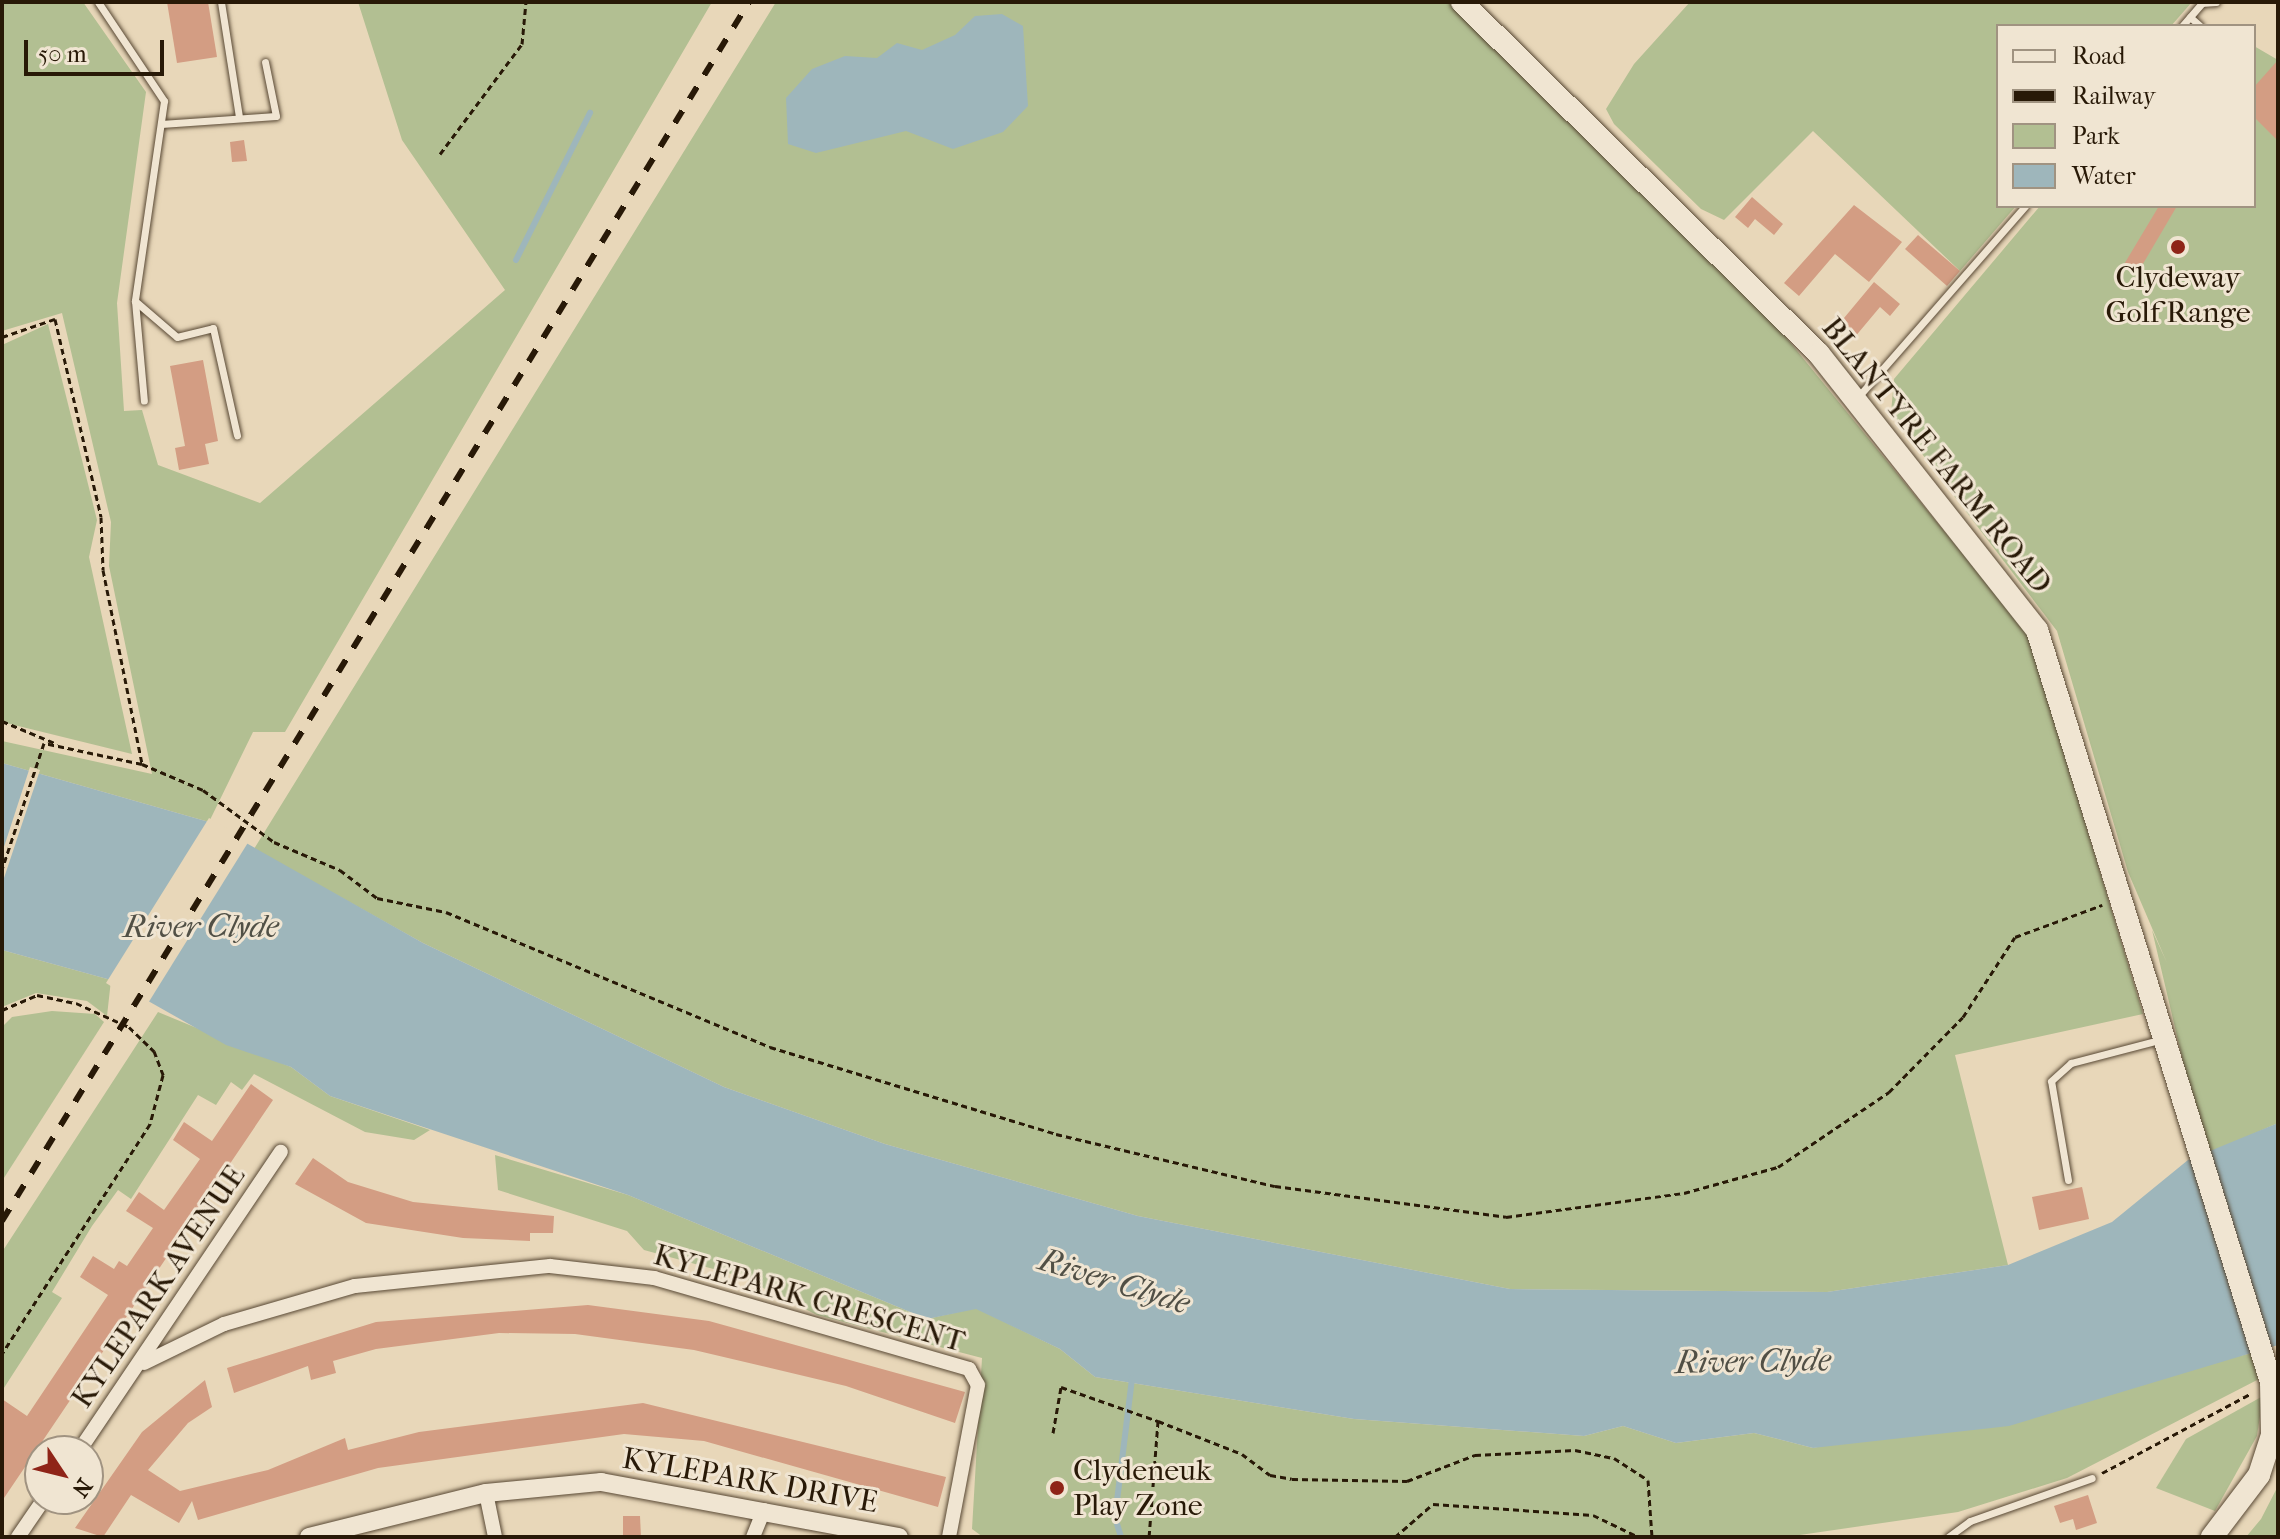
<!DOCTYPE html>
<html>
<head>
<meta charset="utf-8">
<style>
  body { margin:0 }
  #map { position:relative; width:2280px; height:1539px; overflow:hidden; background:#e8d7b9; font-family:"IM FELL French Canon",serif }
  div>[style] { position:absolute }
  [style*='--x'] { left:calc(var(--x)*1px); top:calc(var(--y)*1px); width:calc(var(--w)*1px); rotate:calc(var(--a)*1deg) }
  .green>* { inset:0; background:#b2bf92 }
  .water>* { inset:0; background:#9eb6bb }
  .pier>* { inset:0; background:#e8d7b9 }
  .stream>* { height:6px; margin:-3px; padding:0 3px; transform-origin:3px; border-radius:3px; background:#9eb6bb }
  .building>* { inset:0; background:#d39d83 }
  .path>* { height:3px; margin-top:-1.5px; transform-origin:0; background:repeating-linear-gradient(90deg,#281907 0 6px,transparent 0 10px) }
  .roads { filter:drop-shadow(0 0 2px #584834) drop-shadow(0 0 2px #584834) }
  .service>* { height:7px; margin:-3.5px; padding:0 3.5px; transform-origin:3.5px; border-radius:3.5px; background:#f0e5d2 }
  .minor>* { height:14px; margin:-7px; padding:0 7px; transform-origin:7px; border-radius:7px; background:#f0e5d2 }
  .tertiary>* { height:18px; margin:-9px; padding:0 9px; transform-origin:9px; border-radius:9px; background:#f0e5d2 }
  .secondary>* { height:22px; margin:-11px; padding:0 11px; transform-origin:11px; border-radius:11px; background:#f0e5d2 }
  .rail>* { height:6px; margin-top:-3px; transform-origin:0; background:repeating-linear-gradient(90deg,#281907 0 14px,transparent 0 28px) }
  .dots>* { width:22px; height:22px; translate:-50% -50%; box-sizing:border-box; border:4px solid #f0e5d2; border-radius:50% }
  span { translate:-50% -50%; white-space:nowrap; text-align:center; line-height:1.15; -webkit-text-stroke:6px #f0e5d2; paint-order:stroke }
  .poi-label { font-size:30px; color:#281907 }
  .left { translate:0 -50%; text-align:left }
  .street-label { font-size:30px; color:#281907 }
  .water-label { font-size:32px; color:#515046; font-style:italic }
  .frame { position:absolute; inset:0; border:4px solid #281907; pointer-events:none }
  .legend { position:absolute; left:1996px; top:24px; width:260px; height:184px; box-sizing:border-box; background:#f0e5d2; border:2px solid #a09381; margin:0; padding:10px 14px; list-style:none; font-size:24px; color:#281907 }
  .legend li { display:flex; align-items:center; gap:16px; height:40px }
  .legend b { width:40px; border:2px solid #a09381 }
  .north { position:absolute; left:24px; top:1435px; width:80px; height:80px; box-sizing:border-box; background:#f0e5d2; border:2px solid #a09381; border-radius:50%; rotate:125deg; font-size:22px; font-weight:700; line-height:32px; text-align:center; color:#281907 }
  .north::after { content:''; display:block; margin:auto; width:28px; height:36px; background:#8f2418; clip-path:polygon(50% 0,100% 100%,50% 72%,0 100%) }
  .scale { position:absolute; left:24px; top:40px; width:140px; height:36px; box-sizing:border-box; border:4px solid #281907; border-top:0; padding-left:10px; font-size:24px; line-height:28px; white-space:nowrap; color:#281907; -webkit-text-stroke:6px #f0e5d2; paint-order:stroke }
</style>
</head>
<body>
<div id="map">
  <div class="green">
    <div style="clip-path:polygon(2px 2px,83px 2px,146px 92px,117px 303px,124px 411px,142px 410px,158px 465px,260px 503px,505px 290px,402px 140px,358px 2px,712px 2px,285px 732px,253px 732px,209px 822px,2px 763px,2px 741px,152px 774px,109px 566px,111px 522px,62px 313px,2px 331px)"></div>
    <div style="clip-path:polygon(776px 2px,1448px 2px,1767px 314px,2028px 634px,2143px 1014px,1955px 1055px,2008px 1265px,1827px 1292px,1510px 1289px,1138px 1216px,885px 1144px,724px 1087px,423px 943px,254px 849px)"></div>
    <div style="clip-path:polygon(1690px 2px,2192px 2px,2171px 26px,1998px 26px,1998px 206px,2016px 206px,1960px 271px,1813px 131px,1724px 220px,1701px 209px,1614px 124px,1606px 109px,1634px 64px)"></div>
    <div style="clip-path:polygon(2254px 46px,2278px 60px,2278px 1123px,2205px 1155px,2152px 930px,2167px 963px,2128px 872px,2057px 631px,1891px 413px,1894px 379px,2040px 206px,2254px 206px)"></div>
    <div style="clip-path:polygon(48px 324px,97px 520px,89px 557px,132px 754px,2px 722px,2px 345px)"></div>
    <div style="clip-path:polygon(2px 950px,111px 980px,107px 1016px,87px 1001px,36px 993px,2px 1007px)"></div>
    <div style="clip-path:polygon(52px 1011px,95px 1014px,104px 1022px,2px 1181px,2px 1027px,12px 1017px)"></div>
    <div style="clip-path:polygon(158px 1012px,291px 1067px,330px 1096px,430px 1130px,414px 1140px,365px 1132px,254px 1074px,242px 1090px,231px 1082px,216px 1105px,198px 1095px,131px 1199px,118px 1190px,92px 1226px,52px 1292px,62px 1298px,2px 1391px,2px 1252px)"></div>
    <div style="clip-path:polygon(495px 1155px,628px 1195px,927px 1319px,976px 1308px,1060px 1349px,1095px 1377px,1354px 1419px,1584px 1436px,1623px 1426px,1676px 1443px,1754px 1433px,1813px 1448px,2253px 1353px,2259px 1379px,2067px 1478px,1958px 1512px,1786px 1537px,983px 1537px,972px 1529px,982px 1358px,817px 1315px,739px 1276px,644px 1250px,627px 1231px,498px 1190px)"></div>
    <div style="clip-path:polygon(2263px 1396px,2257px 1436px,2215px 1511px,2156px 1488px,2186px 1439px)"></div>
    <div style="clip-path:polygon(2278px 1486px,2278px 1537px,2246px 1537px,2261px 1519px)"></div>
  </div>
  <div class="water">
    <div style="clip-path:polygon(1002px 14px,1023px 26px,1028px 106px,1003px 132px,953px 149px,906px 131px,816px 153px,788px 144px,786px 98px,812px 69px,845px 56px,877px 58px,897px 43px,922px 50px,955px 35px,975px 16px)"></div>
    <div style="clip-path:polygon(2px 763px,209px 822px,423px 943px,724px 1087px,885px 1144px,1138px 1216px,1510px 1289px,1827px 1292px,2008px 1265px,2112px 1222px,2188px 1160px,2278px 1123px,2278px 1345px,2009px 1426px,1813px 1448px,1754px 1433px,1676px 1443px,1623px 1426px,1584px 1436px,1354px 1419px,1095px 1377px,1060px 1349px,976px 1309px,927px 1319px,628px 1195px,330px 1096px,291px 1067px,226px 1045px,111px 980px,2px 950px)"></div>
  </div>
  <div class="pier">
    <div style="clip-path:polygon(30px 767px,40px 770px,2px 884px,2px 853px)"></div>
    <div style="clip-path:polygon(209px 818px,249px 841px,145px 1008px,106px 983px)"></div>
  </div>
  <div class="stream">
    <div style="--x:516;--y:260;--w:165;--a:-63.3"></div>
    <div style="--x:1121;--y:1537;--w:21;--a:-107"></div>
    <div style="--x:1115;--y:1517;--w:140;--a:-83"></div>
  </div>
  <div class="building">
    <div style="clip-path:polygon(167px 2px,208px 2px,217px 57px,177px 63px)"></div>
    <div style="clip-path:polygon(2278px 60px,2278px 141px,2254px 117px,2254px 87px)"></div>
    <div style="clip-path:polygon(244px 140px,247px 161px,232px 162px,230px 142px)"></div>
    <div style="clip-path:polygon(1752px 197px,1783px 224px,1774px 235px,1755px 219px,1748px 228px,1735px 217px)"></div>
    <div style="clip-path:polygon(1854px 205px,1902px 242px,1869px 282px,1835px 254px,1799px 296px,1784px 283px)"></div>
    <div style="clip-path:polygon(2159px 206px,2177px 206px,2137px 274px,2123px 266px)"></div>
    <div style="clip-path:polygon(1918px 235px,1960px 271px,1947px 286px,1905px 249px)"></div>
    <div style="clip-path:polygon(1874px 282px,1900px 304px,1890px 316px,1880px 307px,1854px 338px,1839px 324px)"></div>
    <div style="clip-path:polygon(203px 360px,218px 441px,205px 444px,209px 464px,179px 470px,175px 448px,185px 446px,170px 366px)"></div>
    <div style="clip-path:polygon(251px 1084px,273px 1100px,2px 1501px,2px 1399px,27px 1416px,108px 1295px,80px 1277px,93px 1256px,114px 1269px,119px 1261px,127px 1266px,153px 1228px,126px 1211px,139px 1192px,164px 1210px,200px 1159px,173px 1140px,184px 1122px,212px 1141px)"></div>
    <div style="clip-path:polygon(313px 1158px,348px 1182px,413px 1202px,554px 1216px,553px 1233px,530px 1233px,530px 1241px,463px 1238px,366px 1223px,295px 1184px)"></div>
    <div style="clip-path:polygon(2082px 1187px,2089px 1219px,2039px 1230px,2032px 1197px)"></div>
    <div style="clip-path:polygon(588px 1305px,709px 1321px,965px 1392px,955px 1423px,846px 1386px,694px 1350px,575px 1334px,499px 1333px,376px 1349px,333px 1361px,336px 1373px,311px 1380px,308px 1366px,234px 1393px,227px 1368px,376px 1322px)"></div>
    <div style="clip-path:polygon(205px 1380px,212px 1407px,188px 1423px,148px 1470px,180px 1491px,268px 1470px,345px 1438px,348px 1450px,419px 1432px,643px 1403px,946px 1477px,938px 1507px,704px 1441px,624px 1434px,378px 1468px,198px 1520px,192px 1501px,179px 1523px,131px 1495px,103px 1537px,75px 1528px,142px 1432px)"></div>
    <div style="clip-path:polygon(2088px 1495px,2097px 1523px,2076px 1530px,2073px 1519px,2060px 1523px,2054px 1506px)"></div>
    <div style="clip-path:polygon(623px 1516px,640px 1516px,641px 1537px,623px 1537px)"></div>
  </div>
  <div class="path">
    <div style="--x:440;--y:154;--w:137;--a:-53.3"></div>
    <div style="--x:522;--y:44;--w:42;--a:-84.6"></div>
    <div style="--x:2;--y:337;--w:56;--a:-18.8"></div>
    <div style="--x:55;--y:319;--w:203;--a:76.9"></div>
    <div style="--x:101;--y:517;--w:53;--a:87.8"></div>
    <div style="--x:103;--y:570;--w:198;--a:78.6"></div>
    <div style="--x:142;--y:764;--w:100;--a:-167.9"></div>
    <div style="--x:44;--y:743;--w:133;--a:108.4"></div>
    <div style="--x:2;--y:721;--w:60;--a:22.7"></div>
    <div style="--x:142;--y:764;--w:66;--a:23.1"></div>
    <div style="--x:203;--y:790;--w:88;--a:36.2"></div>
    <div style="--x:274;--y:842;--w:72;--a:23"></div>
    <div style="--x:340;--y:870;--w:46;--a:37.1"></div>
    <div style="--x:377;--y:898;--w:70;--a:11.5"></div>
    <div style="--x:446;--y:912;--w:351;--a:22.6"></div>
    <div style="--x:770;--y:1047;--w:299;--a:16.9"></div>
    <div style="--x:1056;--y:1134;--w:225;--a:13.4"></div>
    <div style="--x:1275;--y:1186;--w:233;--a:7.6"></div>
    <div style="--x:1506;--y:1217;--w:180;--a:-7.7"></div>
    <div style="--x:1684;--y:1193;--w:98;--a:-15.5"></div>
    <div style="--x:1778;--y:1167;--w:134;--a:-34"></div>
    <div style="--x:1889;--y:1092;--w:105;--a:-45.4"></div>
    <div style="--x:1963;--y:1017;--w:95;--a:-57"></div>
    <div style="--x:2015;--y:937;--w:93;--a:-20.2"></div>
    <div style="--x:2;--y:1010;--w:38;--a:-23"></div>
    <div style="--x:37;--y:995;--w:40;--a:12"></div>
    <div style="--x:76;--y:1003;--w:58;--a:24.4"></div>
    <div style="--x:129;--y:1027;--w:35;--a:44"></div>
    <div style="--x:154;--y:1051;--w:26;--a:69"></div>
    <div style="--x:163;--y:1075;--w:51;--a:104.9"></div>
    <div style="--x:150;--y:1124;--w:274;--a:122.8"></div>
    <div style="--x:1158;--y:1421;--w:90;--a:21.4"></div>
    <div style="--x:1242;--y:1454;--w:35;--a:37"></div>
    <div style="--x:1270;--y:1475;--w:22;--a:10"></div>
    <div style="--x:1292;--y:1479;--w:115;--a:1"></div>
    <div style="--x:1407;--y:1481;--w:73;--a:-20.9"></div>
    <div style="--x:1475;--y:1455;--w:100;--a:-2.9"></div>
    <div style="--x:1575;--y:1450;--w:40;--a:12"></div>
    <div style="--x:1614;--y:1458;--w:40;--a:32.9"></div>
    <div style="--x:1648;--y:1480;--w:57;--a:86"></div>
    <div style="--x:1053;--y:1433;--w:47;--a:-80.1"></div>
    <div style="--x:1061;--y:1387;--w:103;--a:19.3"></div>
    <div style="--x:1158;--y:1421;--w:116;--a:94.4"></div>
    <div style="--x:2102;--y:1473;--w:168;--a:-28.1"></div>
    <div style="--x:1395;--y:1537;--w:50;--a:-41"></div>
    <div style="--x:1433;--y:1504;--w:160;--a:3.9"></div>
    <div style="--x:1593;--y:1515;--w:51;--a:25.6"></div>
    <div style="--x:1860;--y:1537;--w:75;--a:-0.8"></div>
  </div>
  <div class="roads">
    <div class="service">
      <div style="--x:98;--y:2;--w:119;--a:56.3"></div>
      <div style="--x:164;--y:101;--w:202;--a:98.3"></div>
      <div style="--x:135;--y:301;--w:100;--a:84.9"></div>
      <div style="--x:221;--y:2;--w:116;--a:81.1"></div>
      <div style="--x:2201;--y:3;--w:15;--a:-4"></div>
      <div style="--x:2190;--y:17;--w:13;--a:42"></div>
      <div style="--x:2182;--y:26;--w:32;--a:-49"></div>
      <div style="--x:161;--y:124;--w:115;--a:-4"></div>
      <div style="--x:276;--y:116;--w:55;--a:-101.5"></div>
      <div style="--x:135;--y:301;--w:55;--a:40.6"></div>
      <div style="--x:177;--y:337;--w:37;--a:-14"></div>
      <div style="--x:213;--y:328;--w:110;--a:77.4"></div>
      <div style="--x:1858;--y:397;--w:254;--a:-48.8"></div>
      <div style="--x:2068;--y:1180;--w:100;--a:-99.7"></div>
      <div style="--x:2051;--y:1081;--w:27;--a:-42"></div>
      <div style="--x:2071;--y:1063;--w:91;--a:-14.6"></div>
      <div style="--x:1948;--y:1537;--w:27;--a:-36"></div>
      <div style="--x:1970;--y:1521;--w:129;--a:-19.4"></div>
    </div>
    <div class="minor">
      <div style="--x:144;--y:1363;--w:89;--a:-26"></div>
      <div style="--x:224;--y:1324;--w:136;--a:-16.2"></div>
      <div style="--x:355;--y:1286;--w:196;--a:-5.9"></div>
      <div style="--x:550;--y:1266;--w:105;--a:6.6"></div>
      <div style="--x:654;--y:1278;--w:328;--a:16.1"></div>
      <div style="--x:969;--y:1369;--w:18;--a:61"></div>
      <div style="--x:978;--y:1385;--w:155;--a:100.8"></div>
      <div style="--x:79;--y:1451;--w:361;--a:-56"></div>
      <div style="--x:486;--y:1493;--w:45;--a:78.4"></div>
      <div style="--x:18;--y:1537;--w:46;--a:-55.6"></div>
      <div style="--x:753;--y:1537;--w:29;--a:-68"></div>
    </div>
    <div class="tertiary">
      <div style="--x:309;--y:1537;--w:182;--a:-14"></div>
      <div style="--x:486;--y:1493;--w:116;--a:-5.5"></div>
      <div style="--x:601;--y:1482;--w:303;--a:10.5"></div>
    </div>
    <div class="secondary">
      <div style="--x:1462;--y:2;--w:501;--a:44.6"></div>
      <div style="--x:1819;--y:354;--w:352;--a:51.7"></div>
      <div style="--x:2037;--y:630;--w:788;--a:72.72"></div>
      <div style="--x:2271;--y:1382;--w:53;--a:88.9"></div>
      <div style="--x:2272;--y:1435;--w:42;--a:108"></div>
      <div style="--x:2259;--y:1475;--w:78;--a:127.2"></div>
    </div>
  </div>
  <div class="rail">
    <div style="--x:2;--y:1221;--w:1430;--a:-58.5"></div>
  </div>
  <div class="dots">
    <div style="left:2178px;top:247px;background:#8f2418"></div>
    <div style="left:1057px;top:1488px;background:#8f2418"></div>
  </div>
  <div class="poi-label">
    <span style="left:2178px;top:295px">Clydeway<br>Golf Range</span>
    <span class="left" style="left:1073px;top:1488px">Clydeneuk<br>Play Zone</span>
  </div>
  <div class="street-label">
    <span style="left:1936px;top:456px;rotate:51deg">BLANTYRE FARM ROAD</span>
    <span style="left:159px;top:1287px;rotate:-56deg">KYLEPARK AVENUE</span>
    <span style="left:809px;top:1299px;rotate:16deg">KYLEPARK CRESCENT</span>
    <span style="left:750px;top:1481px;rotate:10deg">KYLEPARK DRIVE</span>
  </div>
  <div class="water-label">
    <span style="left:201px;top:927px">River Clyde</span>
    <span style="left:1114px;top:1282px;rotate:17deg">River Clyde</span>
    <span style="left:1753px;top:1362px;rotate:-1deg">River Clyde</span>
  </div>
  <div class="frame"></div>
  <ul class="legend">
  <li><b style="height:10px;background:#f0e5d2"></b>Road</li>
  <li><b style="height:10px;background:#281907"></b>Railway</li>
  <li><b style="height:22px;background:#b2bf92"></b>Park</li>
  <li><b style="height:22px;background:#9eb6bb"></b>Water</li>
  </ul>
  <div class="north">N</div>
  <div class="scale">50 m</div>
</div>
</body>
</html>
